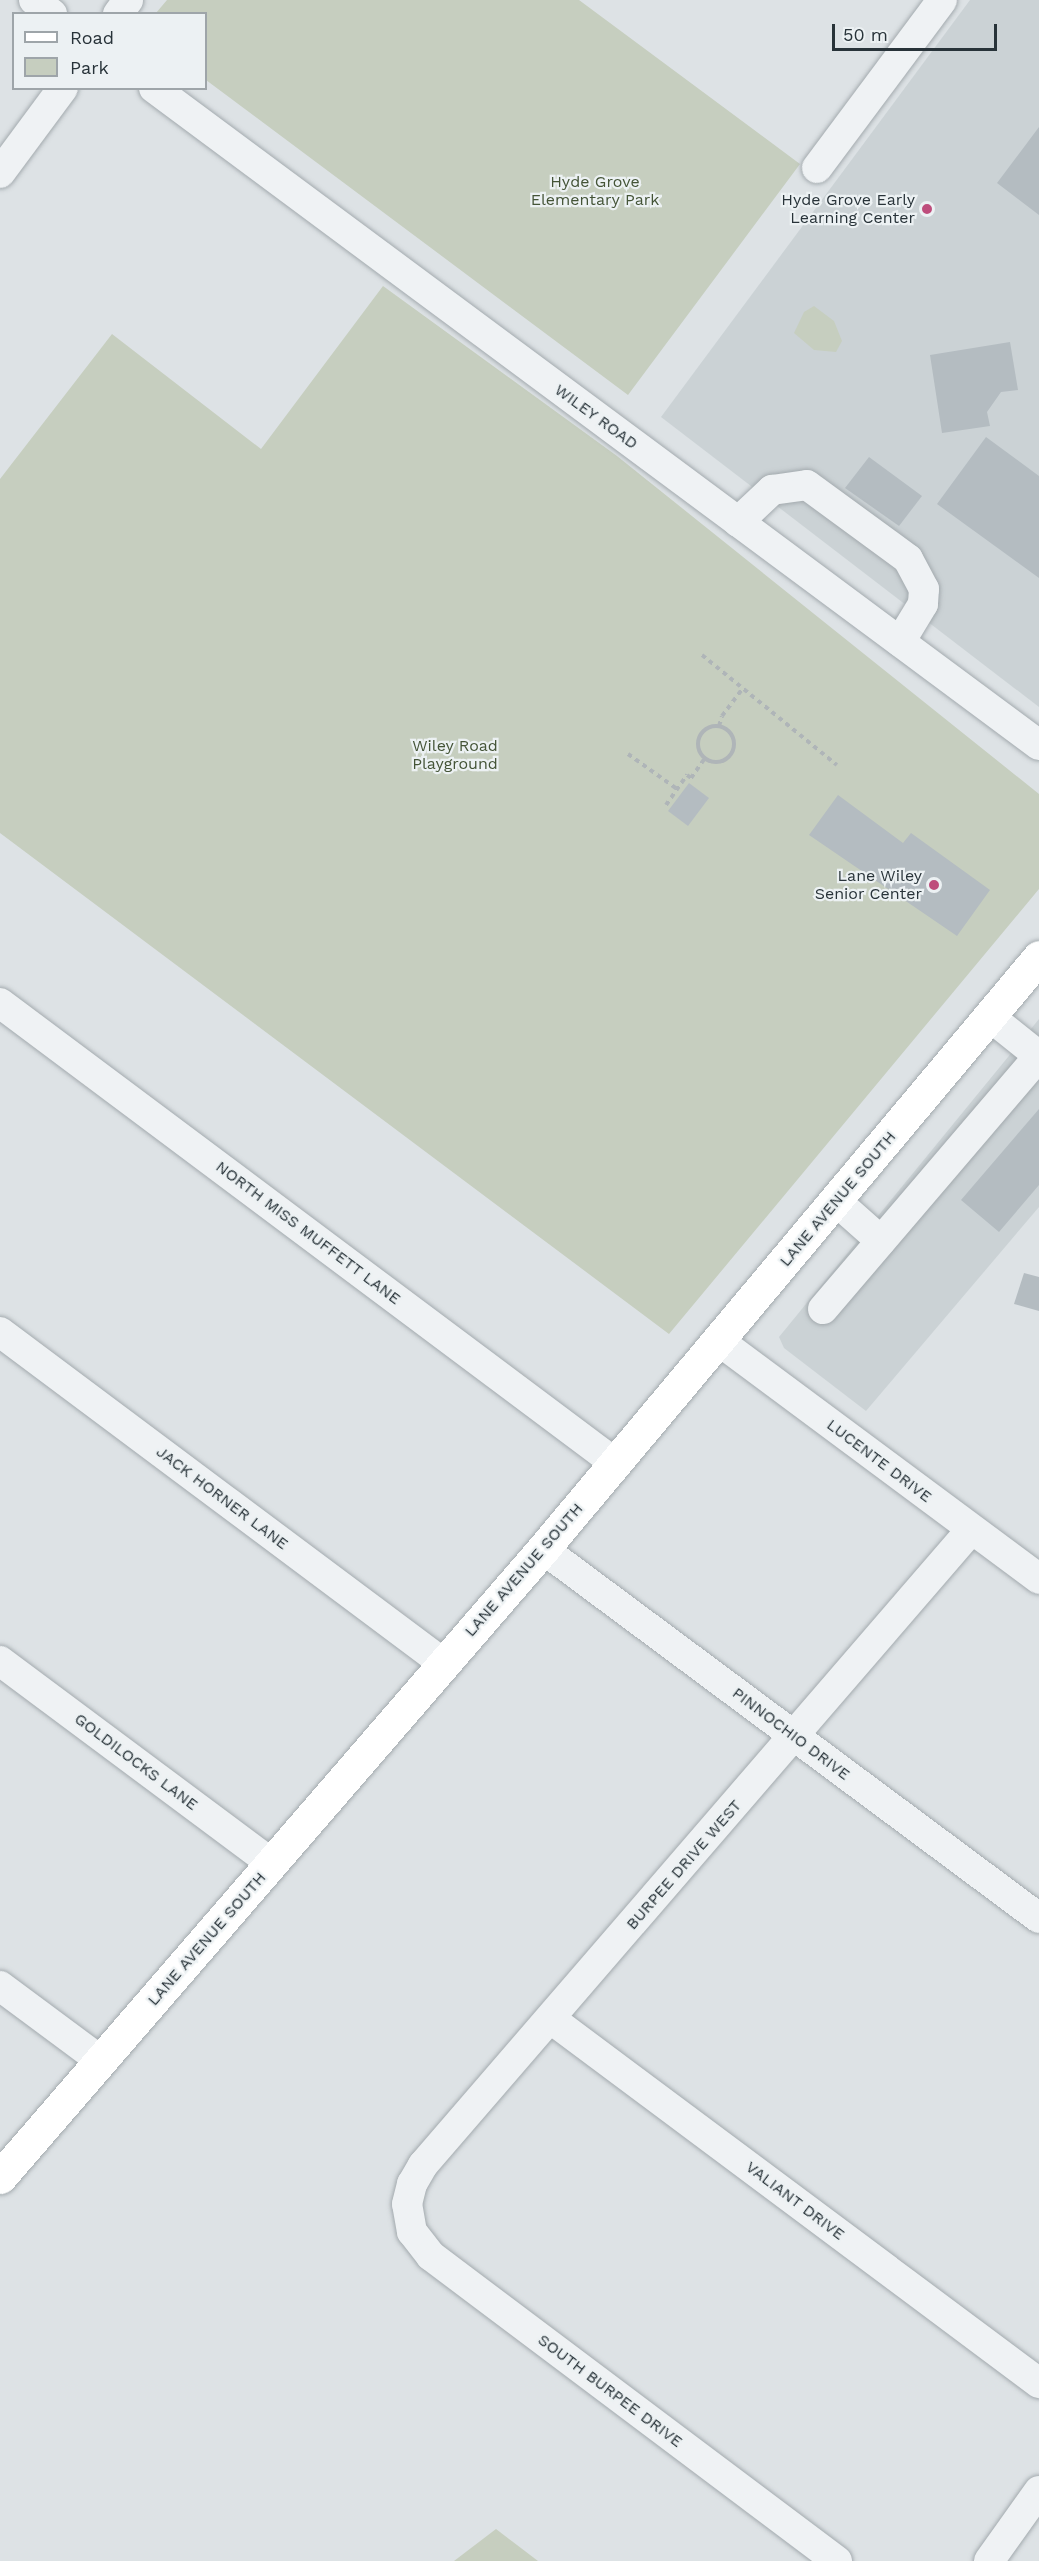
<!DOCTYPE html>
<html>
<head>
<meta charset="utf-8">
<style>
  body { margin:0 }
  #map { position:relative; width:1039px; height:2561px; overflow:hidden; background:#dde2e5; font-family:"Work Sans",sans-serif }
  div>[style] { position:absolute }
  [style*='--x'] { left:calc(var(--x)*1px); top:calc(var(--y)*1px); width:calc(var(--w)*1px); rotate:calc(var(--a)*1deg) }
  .built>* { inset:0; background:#cbd2d5 }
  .green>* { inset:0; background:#c6cebf }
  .building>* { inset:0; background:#b4bcc1 }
  .path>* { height:4px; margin-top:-2px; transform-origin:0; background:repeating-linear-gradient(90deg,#afb5b8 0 4.5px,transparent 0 9px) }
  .path>.ring { margin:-2px; padding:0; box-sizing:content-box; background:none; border:4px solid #afb5b8; border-radius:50% }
  .roads { filter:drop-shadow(0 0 2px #a3aaae) drop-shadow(0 0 2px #a3aaae) }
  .minor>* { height:30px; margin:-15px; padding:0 15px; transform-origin:15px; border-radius:15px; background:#eff2f4 }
  .major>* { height:33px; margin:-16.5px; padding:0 16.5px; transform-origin:16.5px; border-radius:16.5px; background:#fff }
  .dots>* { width:16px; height:16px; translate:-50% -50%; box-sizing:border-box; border:3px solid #ecf1f3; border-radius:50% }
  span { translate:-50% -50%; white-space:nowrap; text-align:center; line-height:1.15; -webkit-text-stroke:4.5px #ecf1f3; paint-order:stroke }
  .park-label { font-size:16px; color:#445437 }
  .poi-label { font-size:16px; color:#283339 }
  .right { translate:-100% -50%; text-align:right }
  .street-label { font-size:16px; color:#283339 }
  .legend { position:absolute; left:12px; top:12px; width:195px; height:78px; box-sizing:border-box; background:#ecf1f3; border:2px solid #9ea5a9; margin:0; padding:8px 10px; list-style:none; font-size:18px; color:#283339 }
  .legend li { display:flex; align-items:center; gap:12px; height:30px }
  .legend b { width:30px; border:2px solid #9ea5a9 }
  .scale { position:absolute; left:832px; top:24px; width:165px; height:27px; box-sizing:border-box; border:3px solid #283339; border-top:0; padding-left:8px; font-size:18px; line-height:21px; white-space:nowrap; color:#283339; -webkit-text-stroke:4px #ecf1f3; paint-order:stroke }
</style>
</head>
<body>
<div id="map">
  <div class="built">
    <div style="clip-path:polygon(970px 0,1039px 0,1039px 707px,661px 417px)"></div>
    <div style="clip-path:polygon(1039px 1019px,1039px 1207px,866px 1411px,784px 1348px,779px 1337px)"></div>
  </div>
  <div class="green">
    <div style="clip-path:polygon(167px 0,579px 0,800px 164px,628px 395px,206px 80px,206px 14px,156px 13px)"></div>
    <div style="clip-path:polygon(383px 286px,617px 456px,1039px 794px,1039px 889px,669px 1334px,0 833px,0 479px,112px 334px,261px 449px)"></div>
    <div style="clip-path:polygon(814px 306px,834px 321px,842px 341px,836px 352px,814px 350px,794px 333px,804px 312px)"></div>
    <div style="clip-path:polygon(496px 2529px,538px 2561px,454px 2561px)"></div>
  </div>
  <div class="building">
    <div style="clip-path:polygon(1039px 127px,1039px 215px,997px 183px)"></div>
    <div style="clip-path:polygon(1010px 342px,1018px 390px,1001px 392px,987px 412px,990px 426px,942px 433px,930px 355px)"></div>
    <div style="clip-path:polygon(986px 437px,1039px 476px,1039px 578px,937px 504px)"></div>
    <div style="clip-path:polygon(869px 457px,922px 496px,899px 526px,845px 488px)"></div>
    <div style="clip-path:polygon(689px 783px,709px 798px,688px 826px,668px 811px)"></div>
    <div style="clip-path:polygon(838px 795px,903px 843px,911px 833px,990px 890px,957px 936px,809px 835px)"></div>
    <div style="clip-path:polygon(1039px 1109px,1039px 1185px,999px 1232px,961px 1200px)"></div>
    <div style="clip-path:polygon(1024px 1273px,1039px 1277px,1039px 1311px,1014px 1304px)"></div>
  </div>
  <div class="path">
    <div style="--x:702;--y:655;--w:174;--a:39.2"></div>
    <div class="ring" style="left:698px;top:726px;width:32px;height:32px"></div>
    <div style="--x:719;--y:726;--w:10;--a:-73"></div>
    <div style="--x:722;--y:716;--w:35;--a:-53"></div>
    <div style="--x:628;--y:754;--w:60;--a:35.5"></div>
    <div style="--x:666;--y:805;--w:37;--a:-55"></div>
    <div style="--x:687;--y:775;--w:5;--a:37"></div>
    <div style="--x:691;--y:778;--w:24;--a:-55"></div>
  </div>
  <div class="roads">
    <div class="minor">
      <div style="--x:34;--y:0;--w:23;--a:38"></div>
      <div style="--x:118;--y:14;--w:17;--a:-54"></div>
      <div style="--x:154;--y:88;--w:1102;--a:36.59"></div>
      <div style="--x:817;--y:168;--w:209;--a:-53.3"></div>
      <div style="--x:0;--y:173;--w:106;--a:-53.5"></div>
      <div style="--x:738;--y:522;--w:47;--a:-43.3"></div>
      <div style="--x:772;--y:490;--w:35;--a:-8"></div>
      <div style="--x:807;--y:485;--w:125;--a:36.2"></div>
      <div style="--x:908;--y:559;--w:34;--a:62"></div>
      <div style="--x:924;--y:589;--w:15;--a:94"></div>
      <div style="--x:923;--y:604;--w:44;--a:121.2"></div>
      <div style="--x:0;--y:1003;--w:768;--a:36.8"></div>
      <div style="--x:989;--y:1016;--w:64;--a:38.7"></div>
      <div style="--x:836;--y:1201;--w:60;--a:41.6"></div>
      <div style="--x:823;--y:1309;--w:333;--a:-49.5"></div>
      <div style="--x:0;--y:1332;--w:553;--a:36.77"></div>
      <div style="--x:719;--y:1341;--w:399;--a:36.6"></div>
      <div style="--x:543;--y:1549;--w:618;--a:36.65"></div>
      <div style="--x:0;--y:1661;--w:339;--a:36.7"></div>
      <div style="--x:0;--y:1986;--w:126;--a:36.6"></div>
      <div style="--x:551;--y:2019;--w:609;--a:36.72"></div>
      <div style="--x:837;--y:2561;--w:508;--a:-143.08"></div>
      <div style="--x:431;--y:2256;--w:31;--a:-128"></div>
      <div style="--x:412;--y:2232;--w:28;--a:-100"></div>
      <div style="--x:407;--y:2204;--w:21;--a:-76"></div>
      <div style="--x:412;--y:2184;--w:22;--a:-60"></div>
      <div style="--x:423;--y:2165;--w:839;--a:-49.21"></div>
      <div style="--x:989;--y:2561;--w:86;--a:-54.5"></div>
    </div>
    <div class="major">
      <div style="--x:0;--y:2177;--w:830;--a:-49.15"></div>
      <div style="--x:543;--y:1549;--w:772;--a:-50.04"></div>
    </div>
  </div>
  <div class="dots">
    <div style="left:927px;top:209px;background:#be4d7c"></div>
    <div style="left:934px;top:885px;background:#be4d7c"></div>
  </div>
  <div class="park-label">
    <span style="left:595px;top:191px">Hyde Grove<br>Elementary Park</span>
    <span style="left:455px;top:755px">Wiley Road<br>Playground</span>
  </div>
  <div class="poi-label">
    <span class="right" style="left:915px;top:209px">Hyde Grove Early<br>Learning Center</span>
    <span class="right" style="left:922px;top:885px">Lane Wiley<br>Senior Center</span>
  </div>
  <div class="street-label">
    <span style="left:596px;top:417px;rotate:36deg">WILEY ROAD</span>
    <span style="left:838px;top:1199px;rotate:-50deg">LANE AVENUE SOUTH</span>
    <span style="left:308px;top:1233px;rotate:37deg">NORTH MISS MUFFETT LANE</span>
    <span style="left:879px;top:1461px;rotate:37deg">LUCENTE DRIVE</span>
    <span style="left:222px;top:1498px;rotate:37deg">JACK HORNER LANE</span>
    <span style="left:524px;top:1570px;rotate:-49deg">LANE AVENUE SOUTH</span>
    <span style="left:791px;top:1734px;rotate:37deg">PINNOCHIO DRIVE</span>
    <span style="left:136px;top:1762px;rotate:37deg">GOLDILOCKS LANE</span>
    <span style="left:684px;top:1865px;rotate:-49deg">BURPEE DRIVE WEST</span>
    <span style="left:207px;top:1939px;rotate:-49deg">LANE AVENUE SOUTH</span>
    <span style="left:795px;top:2201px;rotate:37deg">VALIANT DRIVE</span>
    <span style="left:610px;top:2391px;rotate:37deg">SOUTH BURPEE DRIVE</span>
  </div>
  <ul class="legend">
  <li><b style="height:8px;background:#fff"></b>Road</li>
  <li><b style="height:16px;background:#c6cebf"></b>Park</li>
  </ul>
  <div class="scale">50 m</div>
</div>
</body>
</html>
